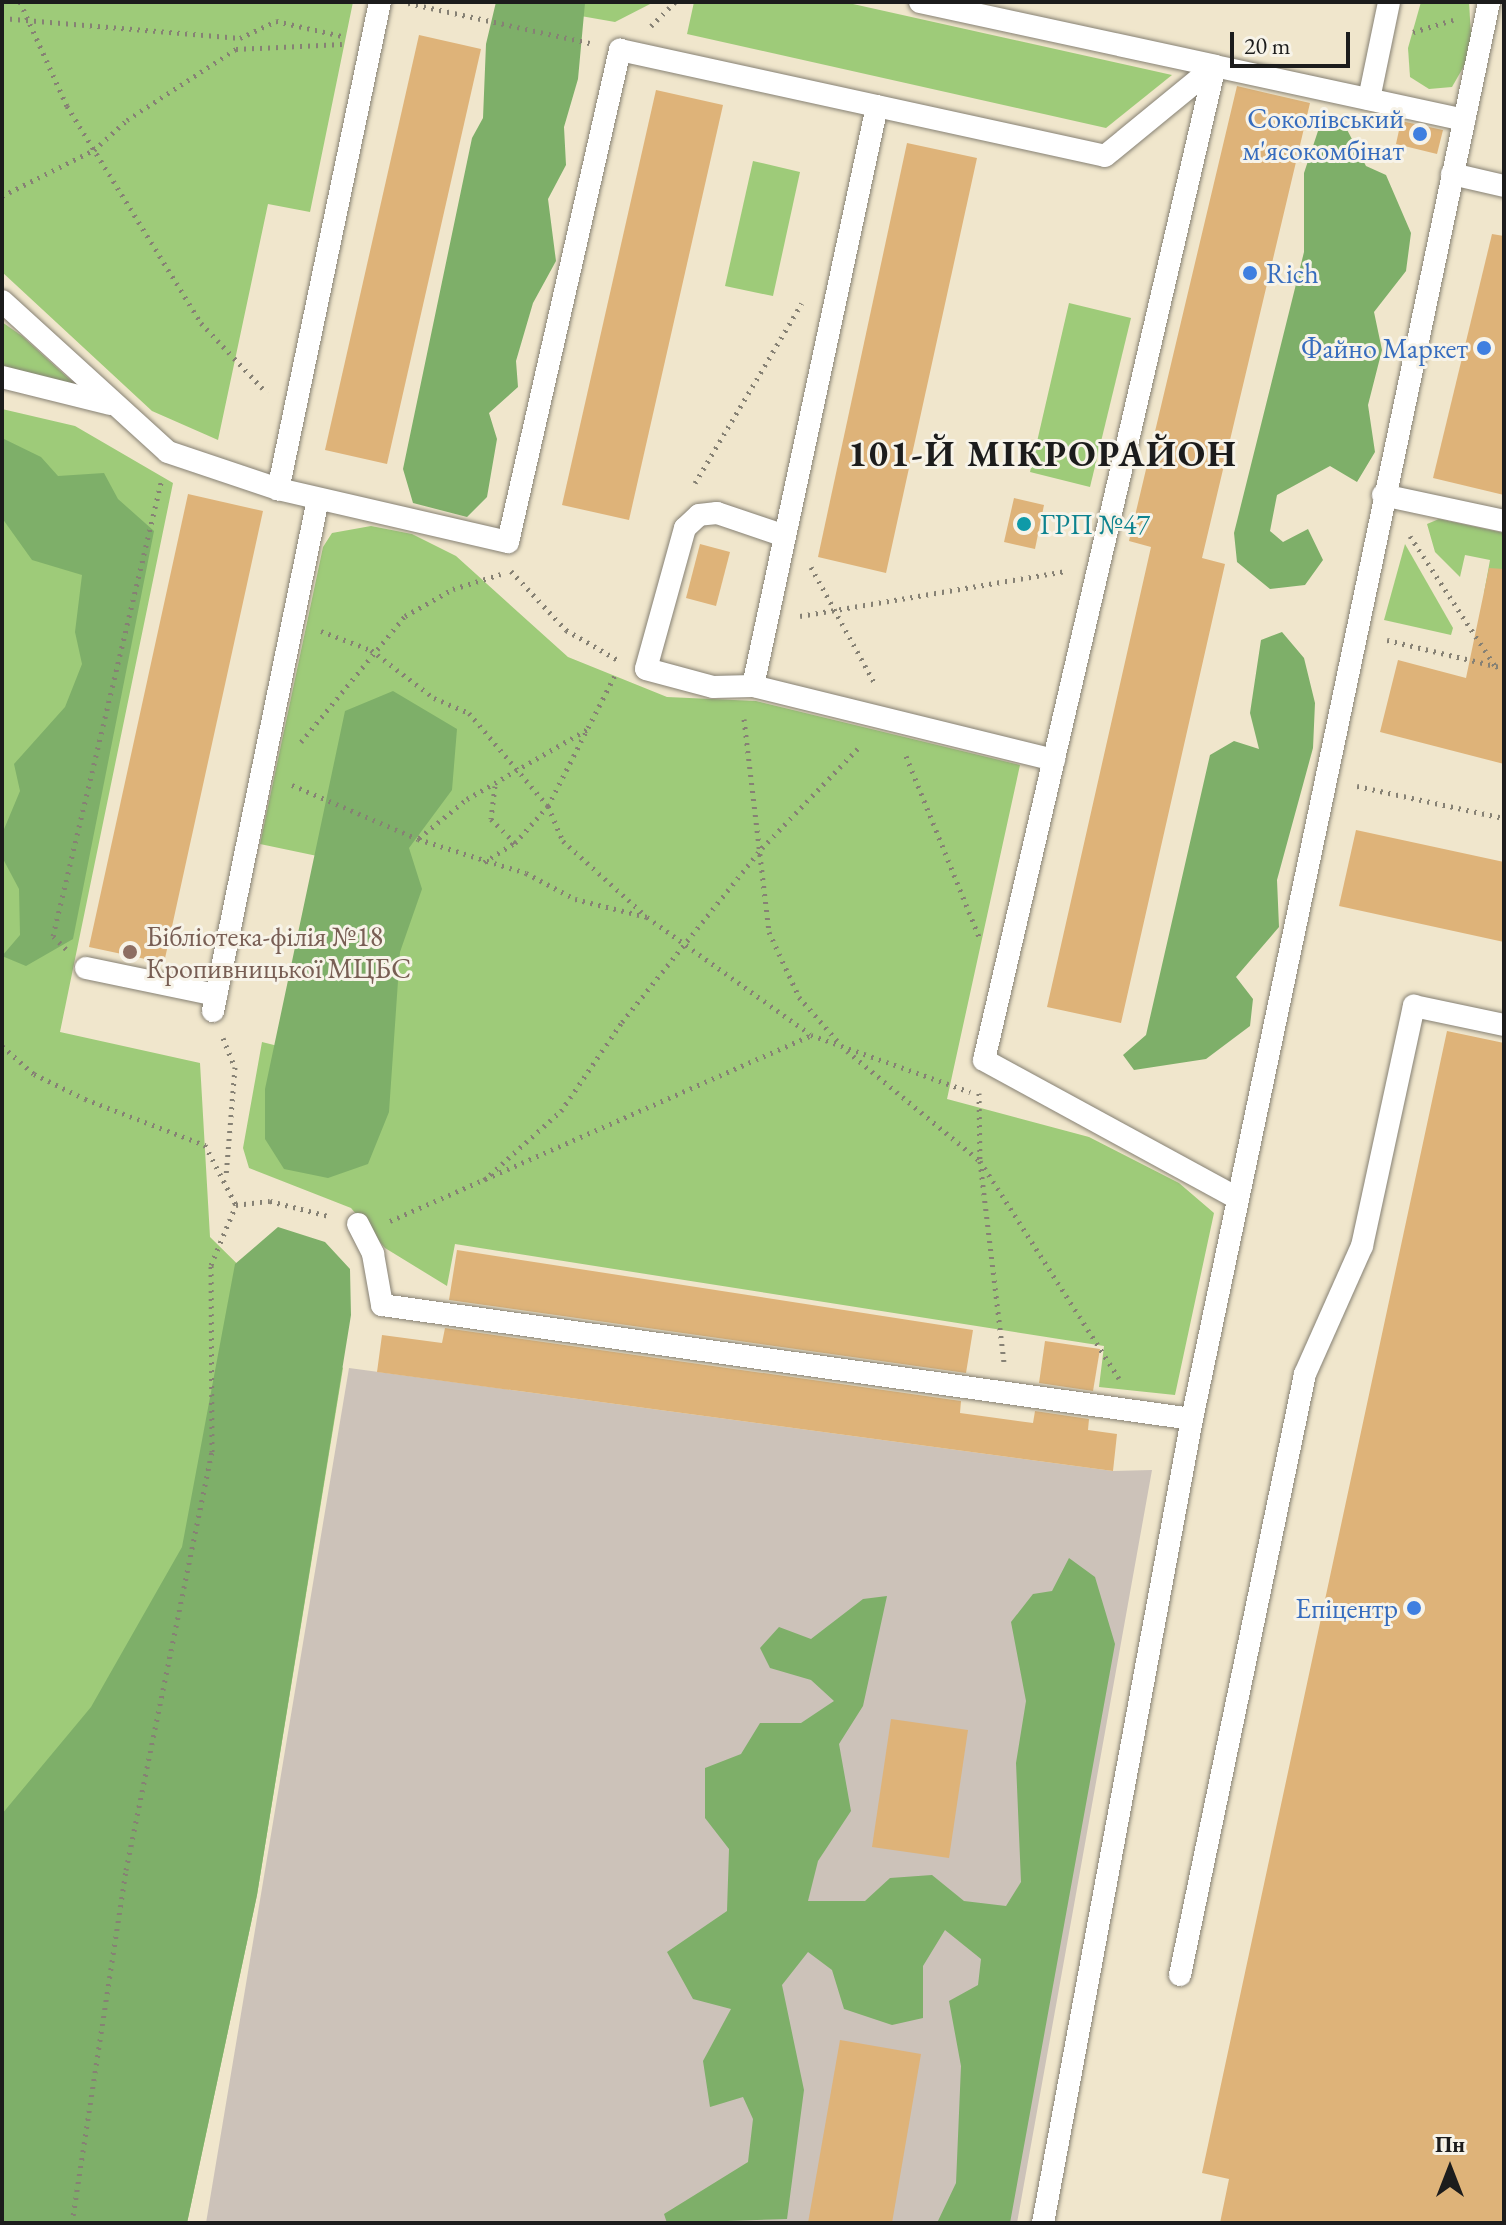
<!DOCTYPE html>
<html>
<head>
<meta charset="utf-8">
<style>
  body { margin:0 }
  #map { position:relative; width:1506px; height:2225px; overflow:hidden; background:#f0e6cc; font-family:"EB Garamond",serif }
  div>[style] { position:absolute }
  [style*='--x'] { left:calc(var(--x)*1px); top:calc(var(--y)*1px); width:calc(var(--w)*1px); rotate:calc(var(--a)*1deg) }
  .industrial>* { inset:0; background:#ccc2b9 }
  .green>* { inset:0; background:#9ecb79 }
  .forest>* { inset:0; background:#7eaf69 }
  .building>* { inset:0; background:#deb379 }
  .path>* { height:5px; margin-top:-2.5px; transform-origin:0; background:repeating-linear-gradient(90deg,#868174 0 2px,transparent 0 8px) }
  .roads { filter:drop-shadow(0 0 2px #868174) drop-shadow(0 0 2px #868174) }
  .lane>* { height:22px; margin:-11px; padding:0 11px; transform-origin:11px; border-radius:11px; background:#fff }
  .dots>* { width:22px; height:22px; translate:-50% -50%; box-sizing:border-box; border:4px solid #f7f3e8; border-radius:50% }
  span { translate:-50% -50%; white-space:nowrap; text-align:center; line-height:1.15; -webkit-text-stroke:6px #f7f3e8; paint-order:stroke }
  .shop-label { font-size:28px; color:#366cbe }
  .right { translate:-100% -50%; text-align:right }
  .left { translate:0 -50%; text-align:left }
  .culture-label { font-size:28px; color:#0d838f }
  .education-label { font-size:28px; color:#785e54 }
  .district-label { font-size:36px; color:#1c1c1c; font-weight:700; letter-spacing:2px }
  .frame { position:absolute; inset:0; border:4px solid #1c1c1c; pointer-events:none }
  .north { position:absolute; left:1410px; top:2129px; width:80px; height:80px; -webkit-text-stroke:6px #f7f3e8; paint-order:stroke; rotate:0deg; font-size:22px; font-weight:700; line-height:32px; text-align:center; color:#1c1c1c }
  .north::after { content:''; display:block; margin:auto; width:28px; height:36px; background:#1c1c1c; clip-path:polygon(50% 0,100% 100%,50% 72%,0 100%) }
  .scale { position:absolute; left:1230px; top:32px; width:120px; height:36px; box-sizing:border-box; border:4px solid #1c1c1c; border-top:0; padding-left:10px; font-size:24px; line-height:28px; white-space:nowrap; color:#1c1c1c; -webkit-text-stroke:6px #f7f3e8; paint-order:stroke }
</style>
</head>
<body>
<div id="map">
  <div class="industrial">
    <div style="clip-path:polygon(349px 1368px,1113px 1471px,1152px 1470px,1017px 2223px,206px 2223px)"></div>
  </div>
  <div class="green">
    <div style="clip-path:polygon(2px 2px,353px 2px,310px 212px,268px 204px,218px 440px,152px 411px,2px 272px)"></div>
    <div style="clip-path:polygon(501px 2px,654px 2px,615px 22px)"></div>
    <div style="clip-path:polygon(694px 2px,844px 2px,1172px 75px,1106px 128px,687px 34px)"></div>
    <div style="clip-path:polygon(1421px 2px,1469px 2px,1472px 52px,1452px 87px,1429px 89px,1410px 77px,1408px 48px)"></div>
    <div style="clip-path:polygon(753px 161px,800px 172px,773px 296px,725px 286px)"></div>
    <div style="clip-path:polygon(1069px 303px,1131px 318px,1090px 487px,1030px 472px)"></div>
    <div style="clip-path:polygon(2px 322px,22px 336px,79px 388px,2px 368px)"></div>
    <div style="clip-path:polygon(2px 409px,75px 426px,173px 483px,60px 1032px,200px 1063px,210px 1237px,343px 1368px,257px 1895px,187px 2223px,2px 2223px)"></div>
    <div style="clip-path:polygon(1439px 519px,1504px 533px,1504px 598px,1484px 593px,1490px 560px,1465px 555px,1460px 577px,1435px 552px,1427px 524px)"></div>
    <div style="clip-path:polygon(371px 526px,412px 534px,456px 556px,568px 657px,667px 697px,756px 701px,1020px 765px,947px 1099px,1089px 1137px,1179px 1183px,1214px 1213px,1175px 1395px,1099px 1387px,1104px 1346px,455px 1244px,447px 1286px,385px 1248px,351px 1208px,249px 1168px,243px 1148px,262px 1042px,282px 1047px,322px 857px,260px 844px,323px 547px,332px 533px)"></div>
    <div style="clip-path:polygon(1405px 544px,1453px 628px,1451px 635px,1384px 620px)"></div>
  </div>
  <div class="forest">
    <div style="clip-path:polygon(496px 2px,585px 3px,578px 79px,564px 127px,566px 165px,548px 199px,556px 261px,533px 303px,516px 361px,518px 387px,489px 413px,497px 439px,487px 497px,467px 517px,413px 503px,403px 469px,472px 138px,483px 118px,486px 44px)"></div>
    <div style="clip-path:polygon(1331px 121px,1343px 122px,1366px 166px,1386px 175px,1411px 233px,1406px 271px,1374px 312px,1382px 350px,1368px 405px,1375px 452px,1357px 482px,1330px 466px,1277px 495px,1270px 531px,1283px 542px,1308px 529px,1323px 560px,1305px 585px,1270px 589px,1237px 562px,1234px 533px,1304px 252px,1304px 173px,1319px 128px)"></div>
    <div style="clip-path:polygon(2px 438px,41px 457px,58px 476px,104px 473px,118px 499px,154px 531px,73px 939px,26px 966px,2px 956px,20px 935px,19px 889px,2px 857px,2px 834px,20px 791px,14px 764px,65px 707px,82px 664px,75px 632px,82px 575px,32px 560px,2px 518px)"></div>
    <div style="clip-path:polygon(1282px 632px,1304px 658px,1315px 703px,1313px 748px,1277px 880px,1279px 927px,1236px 977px,1253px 999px,1250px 1026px,1206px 1059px,1134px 1070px,1123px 1055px,1146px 1035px,1210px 755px,1234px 741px,1259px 749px,1250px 713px,1261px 640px)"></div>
    <div style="clip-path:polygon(393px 691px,457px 729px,452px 790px,409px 848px,422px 889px,400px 952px,389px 1112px,368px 1164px,328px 1178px,284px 1169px,265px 1139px,265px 1089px,345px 711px)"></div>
    <div style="clip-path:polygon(278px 1227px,325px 1242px,350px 1269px,351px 1315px,257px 1895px,187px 2223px,2px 2223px,2px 1814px,91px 1707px,182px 1547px,235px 1264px)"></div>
    <div style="clip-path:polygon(1069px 1558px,1095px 1577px,1115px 1644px,1010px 2223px,937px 2223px,956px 2183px,961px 2066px,949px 2001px,978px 1985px,981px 1959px,945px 1930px,923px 1966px,923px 2018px,892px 2025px,844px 2009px,832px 1970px,808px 1952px,782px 1985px,804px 2090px,787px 2219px,667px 2223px,664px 2214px,748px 2162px,753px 2119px,743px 2097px,710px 2107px,703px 2061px,731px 2009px,693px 1999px,667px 1952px,727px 1911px,729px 1849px,705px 1818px,705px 1768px,741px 1754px,760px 1723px,801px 1723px,834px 1701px,811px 1680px,770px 1668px,760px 1648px,779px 1627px,811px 1639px,863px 1599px,887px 1596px,863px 1706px,839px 1744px,851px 1811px,818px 1861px,808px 1901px,865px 1901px,890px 1878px,932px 1875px,964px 1901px,1006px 1906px,1021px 1882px,1016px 1763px,1026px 1701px,1011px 1622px,1033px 1594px,1052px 1591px)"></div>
  </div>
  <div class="building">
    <div style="clip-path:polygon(419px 35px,481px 49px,387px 464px,325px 450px)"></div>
    <div style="clip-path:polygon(1237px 86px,1310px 103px,1202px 558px,1225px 564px,1121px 1023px,1047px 1007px,1151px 547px,1129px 541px)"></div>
    <div style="clip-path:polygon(656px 90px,723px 105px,629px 520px,562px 505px)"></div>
    <div style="clip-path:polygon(1401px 121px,1443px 130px,1437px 154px,1396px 144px)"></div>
    <div style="clip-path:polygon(907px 143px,977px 158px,886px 573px,818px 557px)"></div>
    <div style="clip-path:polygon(1492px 234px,1504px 236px,1504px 495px,1433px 478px)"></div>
    <div style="clip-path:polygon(188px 494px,263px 511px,164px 963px,89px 947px)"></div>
    <div style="clip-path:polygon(1014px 498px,1044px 505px,1035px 549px,1004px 542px)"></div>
    <div style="clip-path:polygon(700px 544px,730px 552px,716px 606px,686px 598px)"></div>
    <div style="clip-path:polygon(1489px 568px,1504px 569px,1504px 764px,1380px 732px,1398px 660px,1466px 678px)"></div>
    <div style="clip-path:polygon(1356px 830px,1504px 862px,1504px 942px,1339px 906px)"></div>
    <div style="clip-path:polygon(1447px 1031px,1504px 1043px,1504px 2223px,1220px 2223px,1229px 2179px,1202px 2173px)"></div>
    <div style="clip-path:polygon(457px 1250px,973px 1330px,966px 1373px,449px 1300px)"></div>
    <div style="clip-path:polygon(445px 1328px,961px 1401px,960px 1413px,1033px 1423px,1035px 1411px,1089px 1419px,1088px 1430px,1117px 1434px,1113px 1471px,377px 1372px,382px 1335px,442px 1343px)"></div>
    <div style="clip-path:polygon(1045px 1341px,1100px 1349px,1093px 1391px,1039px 1383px)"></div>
    <div style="clip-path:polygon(891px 1719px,968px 1730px,949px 1858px,872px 1847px)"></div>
    <div style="clip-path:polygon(840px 2040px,921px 2054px,892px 2223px,808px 2223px)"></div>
  </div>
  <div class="path">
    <div style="--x:20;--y:2;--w:114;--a:65.7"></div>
    <div style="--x:67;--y:106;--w:255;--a:58.3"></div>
    <div style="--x:201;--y:323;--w:96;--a:46.7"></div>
    <div style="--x:408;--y:3;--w:186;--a:12.4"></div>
    <div style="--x:2;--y:18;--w:239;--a:4.8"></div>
    <div style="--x:240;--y:38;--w:40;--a:-25"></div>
    <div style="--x:276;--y:21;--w:68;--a:12.8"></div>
    <div style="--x:651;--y:26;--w:34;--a:-45"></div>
    <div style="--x:1413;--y:32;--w:42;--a:-16.7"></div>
    <div style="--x:2;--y:196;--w:103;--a:-26.6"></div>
    <div style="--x:94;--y:150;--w:45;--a:-42.3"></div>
    <div style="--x:127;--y:120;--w:130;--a:-33.1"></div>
    <div style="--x:236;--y:49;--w:106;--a:-2.7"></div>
    <div style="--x:695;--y:483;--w:209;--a:-59.3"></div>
    <div style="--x:1410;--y:536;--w:155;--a:56.8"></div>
    <div style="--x:811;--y:567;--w:133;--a:61.3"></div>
    <div style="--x:511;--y:571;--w:81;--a:47"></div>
    <div style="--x:566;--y:630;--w:60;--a:30"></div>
    <div style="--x:800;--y:616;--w:270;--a:-9.6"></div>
    <div style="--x:321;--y:631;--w:53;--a:20.8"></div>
    <div style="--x:371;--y:650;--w:79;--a:37.3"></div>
    <div style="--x:434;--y:698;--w:38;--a:23"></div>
    <div style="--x:469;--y:713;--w:122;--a:49.7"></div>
    <div style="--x:548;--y:806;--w:38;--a:67"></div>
    <div style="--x:563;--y:841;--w:110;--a:42.1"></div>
    <div style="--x:1387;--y:640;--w:120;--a:13.5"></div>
    <div style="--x:744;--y:719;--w:214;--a:83.3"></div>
    <div style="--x:769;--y:932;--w:72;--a:65.2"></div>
    <div style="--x:799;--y:997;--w:62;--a:48.9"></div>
    <div style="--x:301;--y:742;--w:163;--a:-50.5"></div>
    <div style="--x:405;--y:616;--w:55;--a:-29.4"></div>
    <div style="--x:453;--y:589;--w:50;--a:-17.4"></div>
    <div style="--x:906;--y:756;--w:197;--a:68"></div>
    <div style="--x:292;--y:785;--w:137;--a:23.2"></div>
    <div style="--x:418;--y:839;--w:113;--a:17.5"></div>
    <div style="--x:526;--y:873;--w:55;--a:28"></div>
    <div style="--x:575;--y:899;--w:74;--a:14"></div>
    <div style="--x:647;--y:917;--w:201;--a:35.7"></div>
    <div style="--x:495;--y:786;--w:33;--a:97"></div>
    <div style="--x:491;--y:819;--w:34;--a:45"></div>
    <div style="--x:1357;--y:786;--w:150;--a:12.3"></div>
    <div style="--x:419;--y:838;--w:62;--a:-39.1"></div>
    <div style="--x:467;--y:799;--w:143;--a:-30.1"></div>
    <div style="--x:484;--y:862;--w:36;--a:-32"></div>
    <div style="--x:515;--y:843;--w:50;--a:-48.3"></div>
    <div style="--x:548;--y:806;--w:149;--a:-62.9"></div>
    <div style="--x:66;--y:949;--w:18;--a:-135"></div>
    <div style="--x:53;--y:936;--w:468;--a:-76.6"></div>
    <div style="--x:223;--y:1038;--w:31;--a:68"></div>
    <div style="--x:235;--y:1067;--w:109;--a:94.7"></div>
    <div style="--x:2;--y:1046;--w:43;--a:41.2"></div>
    <div style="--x:34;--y:1074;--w:57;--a:26.1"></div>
    <div style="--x:85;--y:1099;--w:129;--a:21"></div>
    <div style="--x:205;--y:1145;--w:68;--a:62.7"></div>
    <div style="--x:847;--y:1051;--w:173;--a:39.6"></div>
    <div style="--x:980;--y:1161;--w:258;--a:57.4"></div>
    <div style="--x:979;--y:1093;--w:68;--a:89.2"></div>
    <div style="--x:980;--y:1161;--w:202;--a:83.2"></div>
    <div style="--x:484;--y:1180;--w:103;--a:-41.9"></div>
    <div style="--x:561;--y:1111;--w:108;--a:-55.6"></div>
    <div style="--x:622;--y:1022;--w:223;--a:-51.2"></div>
    <div style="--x:762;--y:848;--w:143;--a:-46.1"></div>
    <div style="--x:390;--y:1221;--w:460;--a:-23.8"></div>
    <div style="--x:811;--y:1035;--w:169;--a:19.7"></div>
    <div style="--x:72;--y:2223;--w:357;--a:-81.3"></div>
    <div style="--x:126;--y:1870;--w:427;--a:-78.4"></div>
    <div style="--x:212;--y:1452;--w:187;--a:-90.3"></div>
    <div style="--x:211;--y:1265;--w:65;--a:-67.4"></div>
    <div style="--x:236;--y:1205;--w:34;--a:-7"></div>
    <div style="--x:270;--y:1201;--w:61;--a:14.3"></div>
  </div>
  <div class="roads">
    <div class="lane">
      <div style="--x:380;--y:2;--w:498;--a:101.8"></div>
      <div style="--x:278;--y:489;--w:236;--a:13"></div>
      <div style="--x:508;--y:542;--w:505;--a:-77.18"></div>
      <div style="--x:620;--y:50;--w:496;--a:12.3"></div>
      <div style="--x:1105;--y:156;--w:142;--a:-39.3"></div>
      <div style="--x:920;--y:2;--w:302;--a:12.2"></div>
      <div style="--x:1369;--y:99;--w:99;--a:-78.3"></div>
      <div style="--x:1452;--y:174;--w:53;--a:13"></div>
      <div style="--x:2;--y:301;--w:224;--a:42.3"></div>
      <div style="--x:168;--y:452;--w:116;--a:18.6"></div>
      <div style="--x:2;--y:377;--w:111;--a:14"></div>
      <div style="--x:1383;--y:495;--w:124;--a:12.1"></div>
      <div style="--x:785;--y:536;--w:72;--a:-161.3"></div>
      <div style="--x:717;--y:513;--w:18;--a:174"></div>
      <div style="--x:699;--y:515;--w:19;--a:137"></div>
      <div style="--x:685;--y:528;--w:146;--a:105.5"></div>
      <div style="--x:646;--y:669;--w:69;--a:15"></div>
      <div style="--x:713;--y:687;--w:40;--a:-1.4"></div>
      <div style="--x:753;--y:686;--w:310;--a:13.8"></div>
      <div style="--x:753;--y:686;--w:593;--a:-77.93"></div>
      <div style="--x:86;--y:968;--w:133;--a:11.7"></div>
      <div style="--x:213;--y:1011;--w:523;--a:-78.41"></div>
      <div style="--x:1237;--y:1198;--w:288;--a:-151.4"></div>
      <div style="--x:984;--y:1060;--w:1020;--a:-76.92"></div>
      <div style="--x:1215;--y:66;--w:255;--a:12.2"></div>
      <div style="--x:358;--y:1224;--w:34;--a:63"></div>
      <div style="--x:373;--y:1254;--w:52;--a:80"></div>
      <div style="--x:382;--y:1305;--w:818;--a:8.01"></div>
      <div style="--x:1180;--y:1975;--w:614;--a:-78.25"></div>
      <div style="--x:1305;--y:1374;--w:140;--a:-66"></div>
      <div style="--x:1362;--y:1246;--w:246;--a:-77.8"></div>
      <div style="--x:1414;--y:1006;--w:92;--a:11.9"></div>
      <div style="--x:1043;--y:2223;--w:818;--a:-79.5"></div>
      <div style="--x:1192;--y:1419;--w:1448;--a:-78.16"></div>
    </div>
  </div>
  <div class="dots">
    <div style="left:1420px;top:134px;background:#3f7fe0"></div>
    <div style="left:1250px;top:273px;background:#3f7fe0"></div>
    <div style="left:1484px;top:348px;background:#3f7fe0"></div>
    <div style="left:1024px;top:524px;background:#0f9aa8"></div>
    <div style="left:130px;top:952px;background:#8d6e63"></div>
    <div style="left:1414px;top:1608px;background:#3f7fe0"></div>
  </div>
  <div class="shop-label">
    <span class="right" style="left:1404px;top:134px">Соколівський<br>м'ясокомбінат</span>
    <span class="left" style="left:1266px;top:273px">Rich</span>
    <span class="right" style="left:1468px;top:348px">Файно Маркет</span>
    <span class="right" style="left:1398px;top:1608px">Епіцентр</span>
  </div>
  <div class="culture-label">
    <span class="left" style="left:1040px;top:524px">ГРП №47</span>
  </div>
  <div class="education-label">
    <span class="left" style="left:146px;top:952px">Бібліотека-філія №18<br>Кропивницької МЦБС</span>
  </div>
  <div class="district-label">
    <span style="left:1043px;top:454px">101-Й МІКРОРАЙОН</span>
  </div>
  <div class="frame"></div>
  <div class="north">Пн</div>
  <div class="scale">20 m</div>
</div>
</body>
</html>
